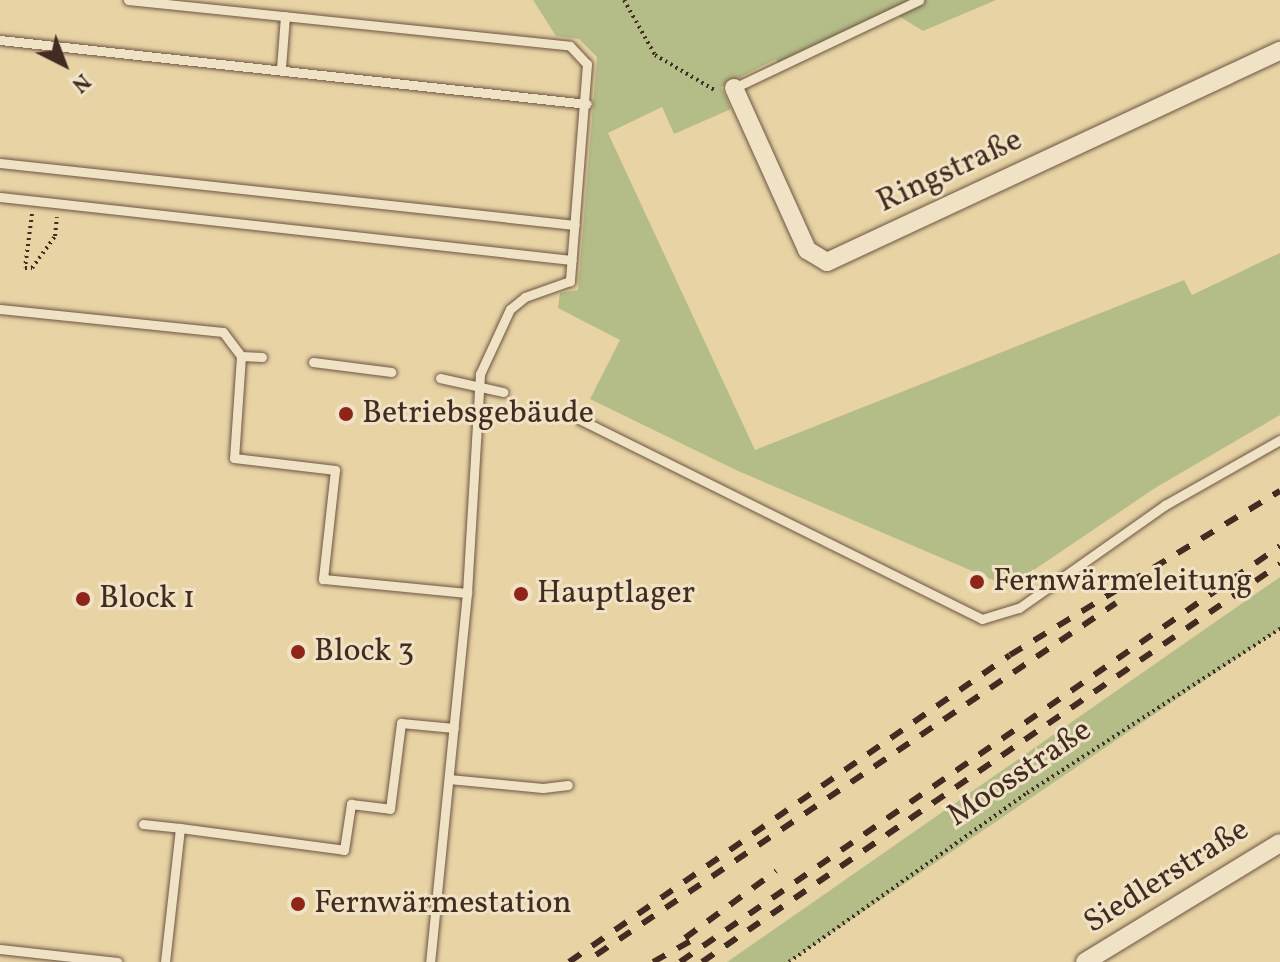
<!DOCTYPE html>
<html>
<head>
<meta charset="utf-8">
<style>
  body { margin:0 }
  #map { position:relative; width:1280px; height:962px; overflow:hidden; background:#e8d3a5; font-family:Vollkorn,serif }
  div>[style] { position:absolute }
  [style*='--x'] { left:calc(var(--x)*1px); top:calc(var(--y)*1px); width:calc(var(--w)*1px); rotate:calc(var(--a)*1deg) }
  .green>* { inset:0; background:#b4bc87 }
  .path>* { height:4px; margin-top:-2px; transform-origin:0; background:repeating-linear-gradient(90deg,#422b21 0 2px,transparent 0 6px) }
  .roads { filter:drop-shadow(0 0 2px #6c5542) drop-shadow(0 0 2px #6c5542) }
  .service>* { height:9px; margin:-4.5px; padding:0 4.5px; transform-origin:4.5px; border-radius:4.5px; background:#f0e2c4 }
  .minor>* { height:18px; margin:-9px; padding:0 9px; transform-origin:9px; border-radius:9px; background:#f0e2c4 }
  .rail>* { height:6px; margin-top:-3px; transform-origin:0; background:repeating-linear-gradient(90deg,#422b21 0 14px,transparent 0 28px) }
  .dots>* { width:22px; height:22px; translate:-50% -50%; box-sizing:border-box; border:4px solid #f0e2c4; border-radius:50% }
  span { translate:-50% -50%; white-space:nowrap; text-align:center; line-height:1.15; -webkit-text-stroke:6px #f0e2c4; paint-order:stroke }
  .street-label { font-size:32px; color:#422b21 }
  .poi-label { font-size:32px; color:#422b21 }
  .left { translate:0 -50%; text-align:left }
  .north { position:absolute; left:24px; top:24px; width:80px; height:80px; -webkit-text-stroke:6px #f0e2c4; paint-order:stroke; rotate:138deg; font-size:22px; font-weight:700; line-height:32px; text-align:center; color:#422b21 }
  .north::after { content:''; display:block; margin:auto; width:28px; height:36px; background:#422b21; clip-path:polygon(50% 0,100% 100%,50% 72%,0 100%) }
</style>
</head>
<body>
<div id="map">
  <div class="green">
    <div style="clip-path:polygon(533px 0,996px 0,923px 31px,894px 13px,779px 65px,776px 59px,721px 87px,731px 109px,674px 134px,662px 107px,608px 133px,755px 450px,1184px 280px,1192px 295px,1280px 253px,1280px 415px,1155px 488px,1019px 580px,998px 582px,738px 471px,590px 399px,620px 340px,558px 308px,560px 293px,578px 290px,597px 57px,579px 39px,556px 36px)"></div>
    <div style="clip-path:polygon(1280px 577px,1280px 629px,789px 962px,727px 962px)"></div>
  </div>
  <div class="path">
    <div style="--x:624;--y:0;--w:63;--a:60.6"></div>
    <div style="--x:655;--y:55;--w:71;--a:30.5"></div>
    <div style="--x:32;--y:214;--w:54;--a:97.4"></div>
    <div style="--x:25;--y:268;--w:7;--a:0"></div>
    <div style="--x:32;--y:268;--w:39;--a:-54"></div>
    <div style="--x:55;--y:236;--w:19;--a:-84"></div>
    <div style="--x:789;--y:962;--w:292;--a:-35.4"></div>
    <div style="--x:1027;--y:793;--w:302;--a:-33"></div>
  </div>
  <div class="roads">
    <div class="service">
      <div style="--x:128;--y:0;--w:444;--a:5.9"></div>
      <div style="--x:570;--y:46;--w:25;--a:47"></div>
      <div style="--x:587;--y:64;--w:218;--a:94.5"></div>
      <div style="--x:570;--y:281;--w:48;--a:160.4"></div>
      <div style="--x:525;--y:297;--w:19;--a:141"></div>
      <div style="--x:510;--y:309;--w:72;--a:114.8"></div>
      <div style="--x:480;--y:374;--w:219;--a:93.4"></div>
      <div style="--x:467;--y:593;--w:371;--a:95.7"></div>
      <div style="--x:0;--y:40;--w:590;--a:6.22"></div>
      <div style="--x:281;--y:68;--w:52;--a:-85.6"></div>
      <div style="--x:734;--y:88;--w:205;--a:-25.4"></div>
      <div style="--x:0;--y:163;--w:578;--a:6.15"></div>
      <div style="--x:0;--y:197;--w:575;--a:6.29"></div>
      <div style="--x:0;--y:309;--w:224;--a:5.9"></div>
      <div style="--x:223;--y:332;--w:30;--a:53"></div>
      <div style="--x:241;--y:356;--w:102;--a:93.9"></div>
      <div style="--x:234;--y:458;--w:102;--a:6.8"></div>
      <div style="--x:335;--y:470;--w:110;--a:96.3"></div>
      <div style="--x:323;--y:579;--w:145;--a:5.6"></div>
      <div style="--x:241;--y:356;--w:21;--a:3"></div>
      <div style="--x:313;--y:362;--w:79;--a:7.3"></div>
      <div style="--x:440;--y:378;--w:65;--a:12.5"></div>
      <div style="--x:579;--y:419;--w:450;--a:26.4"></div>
      <div style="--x:982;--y:619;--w:39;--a:-17"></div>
      <div style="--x:1019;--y:608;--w:179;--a:-35.2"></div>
      <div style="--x:1165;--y:505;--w:132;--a:-29.5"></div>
      <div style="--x:449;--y:779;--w:94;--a:5.5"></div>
      <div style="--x:543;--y:788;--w:25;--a:-7"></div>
      <div style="--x:143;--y:824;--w:37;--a:6"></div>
      <div style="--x:0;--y:949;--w:118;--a:6.3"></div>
      <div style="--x:165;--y:962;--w:135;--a:-83.6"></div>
      <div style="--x:180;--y:828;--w:165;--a:7.6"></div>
      <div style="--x:344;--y:850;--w:47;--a:-81.3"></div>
      <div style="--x:351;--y:804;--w:39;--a:7"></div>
      <div style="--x:390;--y:809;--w:87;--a:-82.7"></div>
      <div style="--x:401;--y:723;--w:53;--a:5.4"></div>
    </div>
    <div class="minor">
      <div style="--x:734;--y:88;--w:178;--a:65.7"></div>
      <div style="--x:807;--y:250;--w:23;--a:31"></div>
      <div style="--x:827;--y:262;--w:500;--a:-25"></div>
      <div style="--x:1085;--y:962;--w:228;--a:-31.4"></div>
    </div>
  </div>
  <div class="rail">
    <div style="--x:685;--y:938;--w:113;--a:-36.4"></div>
    <div style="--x:596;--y:955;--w:628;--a:-34.09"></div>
    <div style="--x:569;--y:962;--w:537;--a:-34.84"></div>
    <div style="--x:1010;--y:655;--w:316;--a:-31.3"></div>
    <div style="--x:653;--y:962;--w:51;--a:-29.1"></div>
    <div style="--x:680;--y:962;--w:730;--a:-34.73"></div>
    <div style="--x:702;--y:962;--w:702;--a:-34.55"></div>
  </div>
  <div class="dots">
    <div style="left:346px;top:414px;background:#8f2418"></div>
    <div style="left:977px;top:582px;background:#8f2418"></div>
    <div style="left:521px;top:594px;background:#8f2418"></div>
    <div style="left:83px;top:599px;background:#8f2418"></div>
    <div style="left:298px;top:652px;background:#8f2418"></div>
    <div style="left:298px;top:904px;background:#8f2418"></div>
  </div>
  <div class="street-label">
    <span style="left:950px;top:172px;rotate:-25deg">Ringstraße</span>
    <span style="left:1020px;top:774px;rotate:-34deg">Moosstraße</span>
    <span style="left:1167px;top:877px;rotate:-32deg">Siedlerstraße</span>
  </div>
  <div class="poi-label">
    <span class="left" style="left:362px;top:414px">Betriebsgebäude</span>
    <span class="left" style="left:993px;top:582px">Fernwärmeleitung</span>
    <span class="left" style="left:537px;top:594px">Hauptlager</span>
    <span class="left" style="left:99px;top:599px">Block 1</span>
    <span class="left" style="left:314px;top:652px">Block 3</span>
    <span class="left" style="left:314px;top:904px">Fernwärmestation</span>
  </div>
  <div class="north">N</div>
</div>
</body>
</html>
